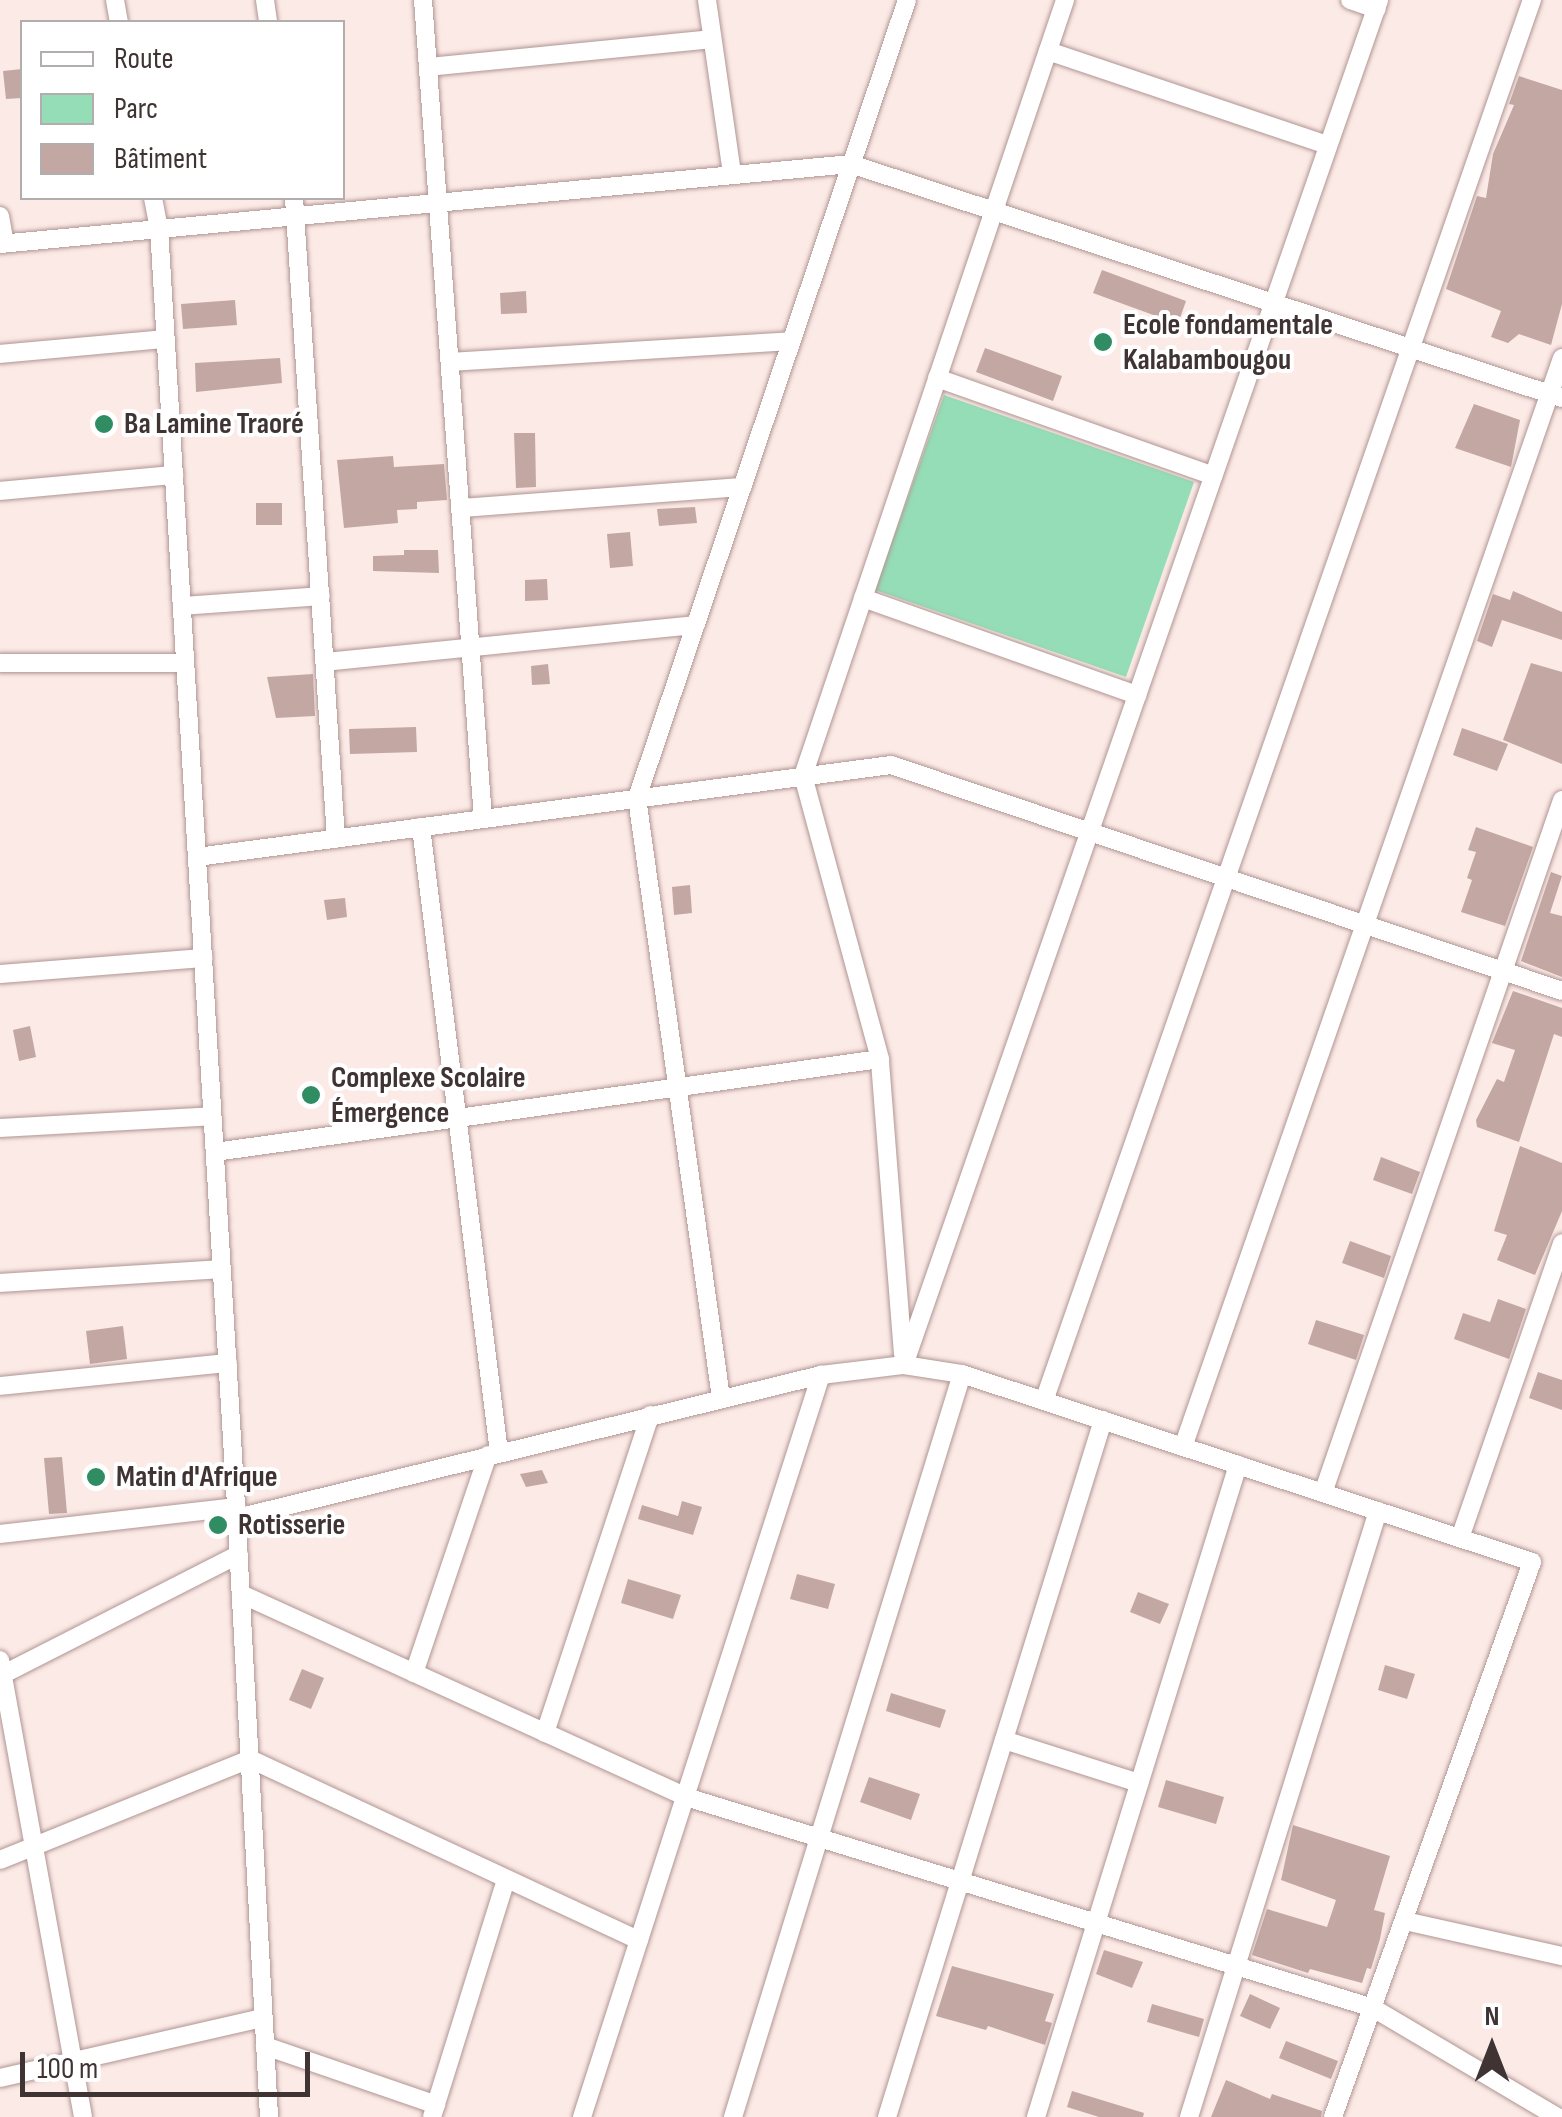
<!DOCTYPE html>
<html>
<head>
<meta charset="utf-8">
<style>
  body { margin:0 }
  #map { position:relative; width:1562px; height:2117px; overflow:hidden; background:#fceae7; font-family:"Sofia Sans Condensed",sans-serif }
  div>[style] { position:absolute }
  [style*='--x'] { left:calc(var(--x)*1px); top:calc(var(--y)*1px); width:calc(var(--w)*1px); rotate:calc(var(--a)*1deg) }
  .green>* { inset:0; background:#95ddb7 }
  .building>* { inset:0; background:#c3a7a3 }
  .roads { filter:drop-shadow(0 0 2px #b09592) drop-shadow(0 0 2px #b09592) }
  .street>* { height:18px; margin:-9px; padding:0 9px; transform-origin:9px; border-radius:9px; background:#fff }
  .dots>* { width:28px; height:28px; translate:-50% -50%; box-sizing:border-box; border:5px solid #fff; border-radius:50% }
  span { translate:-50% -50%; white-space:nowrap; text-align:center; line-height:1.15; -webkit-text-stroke:8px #fff; paint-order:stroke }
  .poi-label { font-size:30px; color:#3f3433; font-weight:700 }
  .left { translate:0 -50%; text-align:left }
  .legend { position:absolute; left:20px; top:20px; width:325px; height:180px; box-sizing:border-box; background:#fff; border:2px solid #b2aead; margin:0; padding:12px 18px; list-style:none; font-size:30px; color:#3f3433 }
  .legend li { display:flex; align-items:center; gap:20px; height:50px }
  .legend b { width:50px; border:2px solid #b2aead }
  .north { position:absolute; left:1442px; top:1997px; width:100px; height:100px; -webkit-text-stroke:8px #fff; paint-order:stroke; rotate:0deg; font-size:28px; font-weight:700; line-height:40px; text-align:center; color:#3f3433 }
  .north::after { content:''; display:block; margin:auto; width:35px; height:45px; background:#3f3433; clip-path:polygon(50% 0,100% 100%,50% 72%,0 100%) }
  .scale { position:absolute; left:20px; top:2052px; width:290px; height:45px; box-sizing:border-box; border:5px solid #3f3433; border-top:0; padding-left:12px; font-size:30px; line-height:35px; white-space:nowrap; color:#3f3433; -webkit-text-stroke:8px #fff; paint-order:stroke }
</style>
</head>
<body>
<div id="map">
  <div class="green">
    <div style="clip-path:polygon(944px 395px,1194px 482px,1126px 677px,875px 590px)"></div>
  </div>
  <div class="building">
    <div style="clip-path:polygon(22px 69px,22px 98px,6px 99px,3px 71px)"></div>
    <div style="clip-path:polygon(1519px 76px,1562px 90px,1562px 304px,1551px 345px,1519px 334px,1508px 343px,1491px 337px,1501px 311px,1446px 289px,1477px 196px,1486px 198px,1493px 154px,1514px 105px,1509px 104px)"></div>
    <div style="clip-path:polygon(1102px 270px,1186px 301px,1178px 324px,1093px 293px)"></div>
    <div style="clip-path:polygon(526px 291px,527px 313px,501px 314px,500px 293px)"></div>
    <div style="clip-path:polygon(235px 300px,237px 325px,183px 329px,181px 304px)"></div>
    <div style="clip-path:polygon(985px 348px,1062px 376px,1053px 401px,976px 372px)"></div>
    <div style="clip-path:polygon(280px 358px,282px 383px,196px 392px,195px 363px)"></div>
    <div style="clip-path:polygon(1474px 404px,1520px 420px,1511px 467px,1455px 448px)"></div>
    <div style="clip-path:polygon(514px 433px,535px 433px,536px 487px,516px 488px)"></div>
    <div style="clip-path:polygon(393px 456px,394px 467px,444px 464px,447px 500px,417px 502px,417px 509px,397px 510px,398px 523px,344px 528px,337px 460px)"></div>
    <div style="clip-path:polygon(256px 503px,282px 503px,282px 525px,256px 525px)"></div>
    <div style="clip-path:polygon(695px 507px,697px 523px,659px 526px,657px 509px)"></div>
    <div style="clip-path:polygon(630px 532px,633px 566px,610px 568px,607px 534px)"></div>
    <div style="clip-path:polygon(404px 550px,438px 550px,439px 573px,373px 571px,373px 556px,404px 555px)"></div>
    <div style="clip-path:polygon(547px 579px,548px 600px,525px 601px,525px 580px)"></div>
    <div style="clip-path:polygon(1513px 591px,1562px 612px,1562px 640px,1502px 620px,1492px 647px,1477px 641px,1493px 594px,1510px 600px)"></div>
    <div style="clip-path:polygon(1531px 663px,1562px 672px,1562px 764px,1503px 740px)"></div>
    <div style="clip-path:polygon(548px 664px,550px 684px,532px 685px,531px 666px)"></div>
    <div style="clip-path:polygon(313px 674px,315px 716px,276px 718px,267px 677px)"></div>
    <div style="clip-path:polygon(416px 727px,417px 752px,350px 754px,349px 729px)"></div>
    <div style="clip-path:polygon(1462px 728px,1508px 744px,1497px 771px,1453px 755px)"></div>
    <div style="clip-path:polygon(1476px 827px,1533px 847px,1505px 926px,1461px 912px,1472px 880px,1467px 878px,1476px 852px,1468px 850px)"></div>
    <div style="clip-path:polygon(1551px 872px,1562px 876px,1550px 913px,1562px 916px,1562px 977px,1521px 961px)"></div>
    <div style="clip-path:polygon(690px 885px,692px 913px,674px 915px,672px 887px)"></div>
    <div style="clip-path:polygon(345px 898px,347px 917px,327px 920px,324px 900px)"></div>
    <div style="clip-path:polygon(1513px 991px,1562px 1008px,1562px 1037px,1554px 1034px,1519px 1142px,1477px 1127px,1476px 1120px,1497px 1079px,1504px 1082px,1515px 1050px,1492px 1043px)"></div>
    <div style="clip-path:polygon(30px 1026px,36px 1057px,19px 1061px,13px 1030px)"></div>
    <div style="clip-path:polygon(1520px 1146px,1562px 1163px,1562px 1211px,1535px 1275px,1497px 1260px,1507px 1235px,1494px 1231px)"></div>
    <div style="clip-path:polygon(1381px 1157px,1420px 1172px,1412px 1194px,1373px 1180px)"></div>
    <div style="clip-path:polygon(1350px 1241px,1391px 1256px,1384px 1278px,1342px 1263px)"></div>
    <div style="clip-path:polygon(1498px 1299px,1526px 1309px,1509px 1359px,1454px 1339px,1463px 1313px,1490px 1322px)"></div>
    <div style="clip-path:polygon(1316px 1320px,1364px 1335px,1356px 1360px,1308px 1344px)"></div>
    <div style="clip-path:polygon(123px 1326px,127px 1359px,90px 1364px,86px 1331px)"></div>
    <div style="clip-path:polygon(1538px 1372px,1562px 1380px,1562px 1410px,1529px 1398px)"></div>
    <div style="clip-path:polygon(62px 1457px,67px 1513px,49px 1514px,44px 1458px)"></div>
    <div style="clip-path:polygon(542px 1470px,548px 1483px,526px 1487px,520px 1474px)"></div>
    <div style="clip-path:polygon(682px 1501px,702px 1507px,693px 1535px,638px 1519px,642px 1505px,678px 1516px)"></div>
    <div style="clip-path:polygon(797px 1574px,835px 1584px,828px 1609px,790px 1599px)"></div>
    <div style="clip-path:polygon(628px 1579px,681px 1595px,673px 1619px,621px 1603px)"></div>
    <div style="clip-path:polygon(1138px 1592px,1169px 1604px,1160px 1624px,1130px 1612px)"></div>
    <div style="clip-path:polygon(1385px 1665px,1415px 1674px,1407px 1699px,1378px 1690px)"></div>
    <div style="clip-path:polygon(302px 1669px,324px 1678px,311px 1709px,289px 1700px)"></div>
    <div style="clip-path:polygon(891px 1693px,946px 1710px,940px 1728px,886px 1711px)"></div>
    <div style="clip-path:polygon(869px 1777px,920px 1794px,911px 1820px,860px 1802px)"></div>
    <div style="clip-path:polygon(1166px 1780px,1224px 1797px,1216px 1824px,1158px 1807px)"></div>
    <div style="clip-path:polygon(1293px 1825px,1390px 1856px,1374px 1910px,1385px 1913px,1380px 1939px,1371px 1969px,1367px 1968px,1362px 1983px,1310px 1969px,1308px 1973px,1252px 1955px,1267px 1909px,1327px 1927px,1336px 1900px,1281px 1880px)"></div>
    <div style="clip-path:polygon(1104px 1950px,1143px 1962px,1132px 1988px,1096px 1974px)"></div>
    <div style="clip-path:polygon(952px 1966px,1054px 1994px,1045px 2021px,1052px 2023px,1045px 2045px,988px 2026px,986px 2030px,936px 2016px)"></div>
    <div style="clip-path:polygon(1250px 1994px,1280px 2008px,1270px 2029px,1240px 2016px)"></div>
    <div style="clip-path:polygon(1152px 2004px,1204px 2019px,1199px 2037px,1147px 2022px)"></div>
    <div style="clip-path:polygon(1286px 2041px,1338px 2061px,1331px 2079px,1279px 2058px)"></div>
    <div style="clip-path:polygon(1226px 2080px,1270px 2099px,1272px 2094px,1322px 2111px,1321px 2117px,1211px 2117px)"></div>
    <div style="clip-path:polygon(1072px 2091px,1144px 2113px,1143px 2117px,1099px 2117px,1067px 2107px)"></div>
  </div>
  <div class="roads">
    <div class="street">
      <div style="--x:115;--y:0;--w:22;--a:80"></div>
      <div style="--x:265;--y:0;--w:22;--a:82"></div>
      <div style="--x:423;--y:0;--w:821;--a:85.81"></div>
      <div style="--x:707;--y:0;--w:176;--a:81.8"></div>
      <div style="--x:1350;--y:0;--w:28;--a:19"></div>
      <div style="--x:1048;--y:51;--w:295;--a:18.6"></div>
      <div style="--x:428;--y:67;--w:285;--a:-5.6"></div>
      <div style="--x:153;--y:198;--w:31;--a:79"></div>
      <div style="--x:159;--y:228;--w:1281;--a:86.55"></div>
      <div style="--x:236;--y:1507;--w:611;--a:86.9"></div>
      <div style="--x:294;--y:198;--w:642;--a:86.25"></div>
      <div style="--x:0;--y:216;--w:27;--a:80"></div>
      <div style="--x:0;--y:244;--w:855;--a:-5.37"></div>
      <div style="--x:851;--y:164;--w:749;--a:18.22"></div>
      <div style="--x:0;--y:354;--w:166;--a:-5.2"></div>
      <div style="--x:450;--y:362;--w:341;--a:-3.5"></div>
      <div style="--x:937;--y:378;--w:293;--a:19.5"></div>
      <div style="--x:0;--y:491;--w:175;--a:-5.3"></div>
      <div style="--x:461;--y:508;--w:282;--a:-4.3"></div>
      <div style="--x:863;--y:598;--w:291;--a:19.5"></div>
      <div style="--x:182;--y:606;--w:139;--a:-4.1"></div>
      <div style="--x:325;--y:662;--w:372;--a:-5.7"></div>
      <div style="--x:0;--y:663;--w:185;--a:0"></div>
      <div style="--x:421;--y:827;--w:630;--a:82.89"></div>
      <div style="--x:197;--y:857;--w:700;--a:-7.55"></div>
      <div style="--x:891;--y:765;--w:708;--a:18.61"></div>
      <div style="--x:0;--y:974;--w:204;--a:-4.5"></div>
      <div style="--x:0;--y:1128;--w:212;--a:-3.2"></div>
      <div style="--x:215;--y:1152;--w:671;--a:-7.96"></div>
      <div style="--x:0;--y:1283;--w:222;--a:-3.6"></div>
      <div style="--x:903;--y:1354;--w:296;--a:-94.5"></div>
      <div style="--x:880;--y:1059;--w:293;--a:-105.2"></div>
      <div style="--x:803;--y:776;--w:819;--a:-71.34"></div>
      <div style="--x:904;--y:1365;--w:1445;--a:-70.81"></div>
      <div style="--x:0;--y:1386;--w:229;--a:-5.8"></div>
      <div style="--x:721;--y:1398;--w:606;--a:-97.97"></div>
      <div style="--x:637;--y:798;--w:842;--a:-71.31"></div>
      <div style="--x:1044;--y:1401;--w:1484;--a:-70.8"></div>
      <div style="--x:1183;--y:1447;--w:1153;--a:-70.81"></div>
      <div style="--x:1323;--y:1493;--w:733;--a:-70.97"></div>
      <div style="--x:237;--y:1518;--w:601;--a:-13.76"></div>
      <div style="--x:821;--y:1375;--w:84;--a:-6.9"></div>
      <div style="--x:904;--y:1365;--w:59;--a:8.8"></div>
      <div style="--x:962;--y:1374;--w:600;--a:18.25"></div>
      <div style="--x:1532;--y:1562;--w:590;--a:109.73"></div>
      <div style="--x:0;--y:1534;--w:238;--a:-6.5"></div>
      <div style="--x:1460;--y:1538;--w:312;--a:-70.9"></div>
      <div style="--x:241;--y:1594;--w:489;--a:24.5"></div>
      <div style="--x:686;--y:1797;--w:719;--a:17.07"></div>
      <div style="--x:1373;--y:2008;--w:214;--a:30.6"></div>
      <div style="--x:0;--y:1660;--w:464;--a:79.7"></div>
      <div style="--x:414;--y:1673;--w:230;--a:-71.3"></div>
      <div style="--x:0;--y:1676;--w:268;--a:-27"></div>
      <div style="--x:545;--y:1733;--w:335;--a:-71.7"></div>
      <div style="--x:1004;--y:1740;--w:142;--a:17.7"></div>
      <div style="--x:0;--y:1860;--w:270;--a:-22"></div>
      <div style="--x:250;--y:1759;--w:429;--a:25"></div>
      <div style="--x:1405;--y:1921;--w:161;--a:12.6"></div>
      <div style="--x:265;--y:2046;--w:181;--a:19"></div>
      <div style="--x:0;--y:2078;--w:270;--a:-12.9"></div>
      <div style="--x:432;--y:2117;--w:248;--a:-72.7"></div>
      <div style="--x:582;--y:2117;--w:780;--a:-72.15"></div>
      <div style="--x:733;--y:2117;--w:777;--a:-72.87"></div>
      <div style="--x:887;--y:2117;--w:730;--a:-72.78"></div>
      <div style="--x:1036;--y:2117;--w:683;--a:-72.79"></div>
      <div style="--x:1189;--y:2117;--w:635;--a:-72.68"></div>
    </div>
  </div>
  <div class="dots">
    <div style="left:1103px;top:342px;background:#308c62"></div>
    <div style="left:104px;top:424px;background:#308c62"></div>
    <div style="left:311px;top:1095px;background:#308c62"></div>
    <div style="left:96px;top:1477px;background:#308c62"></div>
    <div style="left:218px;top:1525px;background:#308c62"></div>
  </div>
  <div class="poi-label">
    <span class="left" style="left:1123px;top:342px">Ecole fondamentale<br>Kalabambougou</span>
    <span class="left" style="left:124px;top:424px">Ba Lamine Traoré</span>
    <span class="left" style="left:331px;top:1095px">Complexe Scolaire<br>Émergence</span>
    <span class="left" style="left:116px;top:1477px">Matin d'Afrique</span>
    <span class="left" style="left:238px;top:1525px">Rotisserie</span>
  </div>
  <ul class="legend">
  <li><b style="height:12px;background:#fff"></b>Route</li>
  <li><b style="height:28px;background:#95ddb7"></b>Parc</li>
  <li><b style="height:28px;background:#c3a7a3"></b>Bâtiment</li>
  </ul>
  <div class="north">N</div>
  <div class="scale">100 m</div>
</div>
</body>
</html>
